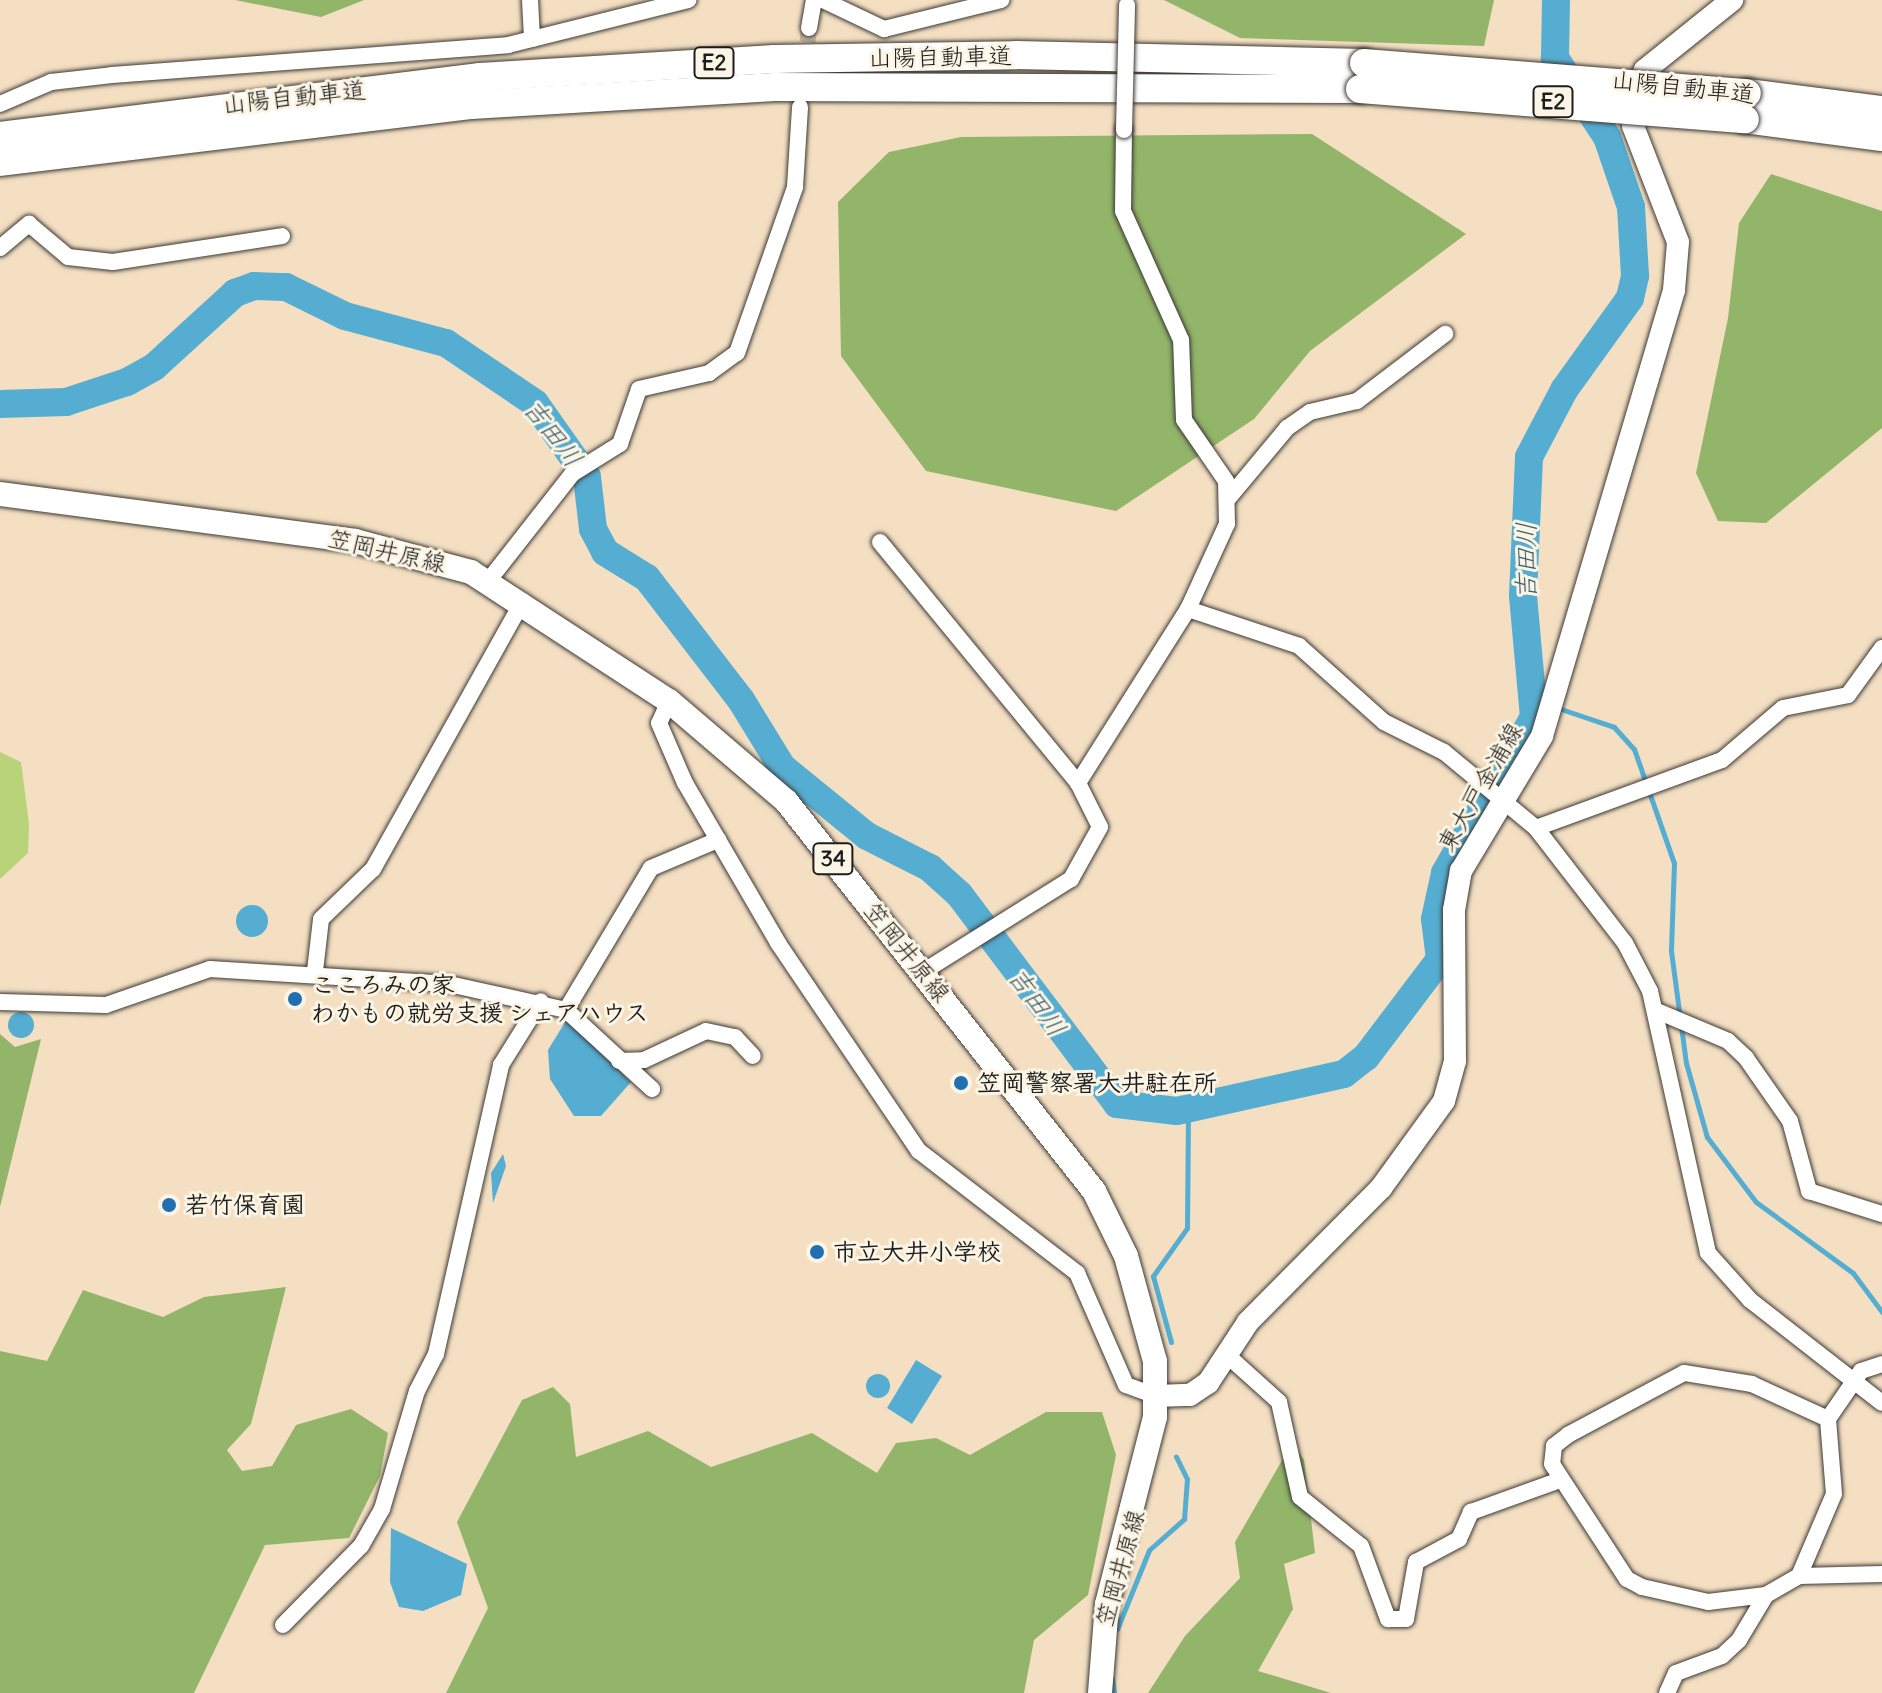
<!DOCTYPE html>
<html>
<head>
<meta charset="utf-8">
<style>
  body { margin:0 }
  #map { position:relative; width:1882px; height:1693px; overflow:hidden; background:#f4dfc2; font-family:Delius,"Klee One",sans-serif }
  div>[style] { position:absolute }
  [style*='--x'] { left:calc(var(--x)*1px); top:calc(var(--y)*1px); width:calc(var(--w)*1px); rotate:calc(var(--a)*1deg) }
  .green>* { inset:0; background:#b9d379 }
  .forest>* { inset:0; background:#92b569 }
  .water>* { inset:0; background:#55add2 }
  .round { border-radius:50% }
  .stream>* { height:5px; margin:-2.5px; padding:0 2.5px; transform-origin:2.5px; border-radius:2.5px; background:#55add2 }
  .river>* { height:28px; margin:-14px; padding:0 14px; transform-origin:14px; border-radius:14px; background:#55add2 }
  .street-tunnel>* { height:16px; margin-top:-8px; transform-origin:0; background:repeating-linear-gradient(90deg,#c9b8a1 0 16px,transparent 0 24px) }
  .roads { filter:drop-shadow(0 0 2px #3c3935) drop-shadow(0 0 2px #3c3935) }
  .street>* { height:16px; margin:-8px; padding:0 8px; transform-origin:8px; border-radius:8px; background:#fff }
  .secondary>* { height:22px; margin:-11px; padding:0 11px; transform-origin:11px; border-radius:11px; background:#fff }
  .primary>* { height:24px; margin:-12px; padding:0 12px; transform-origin:12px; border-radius:12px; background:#fff }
  .highway>* { height:28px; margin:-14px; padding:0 14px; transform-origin:14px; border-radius:14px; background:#fff }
  .bridges { filter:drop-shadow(0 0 2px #3c3935) drop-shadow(0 0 2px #3c3935) }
  .street-bridge>* { height:16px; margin:-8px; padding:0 8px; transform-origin:8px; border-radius:8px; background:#fff }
  .highway-bridge>* { height:28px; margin:-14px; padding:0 14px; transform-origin:14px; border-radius:14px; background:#fff }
  .dots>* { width:22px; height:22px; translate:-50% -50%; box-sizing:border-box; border:4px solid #fcf5e5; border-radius:50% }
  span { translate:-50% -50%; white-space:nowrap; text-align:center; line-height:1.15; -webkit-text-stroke:6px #fcf5e5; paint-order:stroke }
  .shield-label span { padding:2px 6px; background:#fcf5e5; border:2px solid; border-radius:6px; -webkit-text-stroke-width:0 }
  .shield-label { font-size:22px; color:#1c1c1c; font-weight:700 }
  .street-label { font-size:24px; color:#1c1c1c }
  .poi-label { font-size:24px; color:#1c1c1c; font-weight:700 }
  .left { translate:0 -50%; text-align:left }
  .water-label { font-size:26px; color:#365d6e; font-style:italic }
</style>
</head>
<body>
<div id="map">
  <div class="green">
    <div style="clip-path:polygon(0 752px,21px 762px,29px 824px,28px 853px,0 879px)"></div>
  </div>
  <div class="forest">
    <div style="clip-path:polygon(235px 0,364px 0,321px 17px)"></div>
    <div style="clip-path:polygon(1164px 0,1494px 0,1484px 46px,1240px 38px)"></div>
    <div style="clip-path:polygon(1312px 134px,1466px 234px,1310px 351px,1254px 419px,1116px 511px,926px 471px,841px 356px,838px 202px,889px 152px,961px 137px)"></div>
    <div style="clip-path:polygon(1771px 174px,1882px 211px,1882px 428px,1766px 523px,1718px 521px,1696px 473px,1728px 318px,1739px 223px)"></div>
    <div style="clip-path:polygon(0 1034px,15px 1047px,41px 1039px,0 1207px)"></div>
    <div style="clip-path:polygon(286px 1287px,251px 1424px,227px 1450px,242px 1471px,272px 1466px,296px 1425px,351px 1409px,388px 1433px,380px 1476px,349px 1538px,265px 1545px,194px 1693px,0 1693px,0 1351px,47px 1361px,83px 1290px,163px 1317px,204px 1297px)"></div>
    <div style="clip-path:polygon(553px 1387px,570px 1404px,576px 1457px,648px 1431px,711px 1467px,812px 1433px,877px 1473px,896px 1443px,936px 1438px,970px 1455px,1046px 1412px,1102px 1412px,1116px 1455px,1088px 1595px,1034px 1640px,1024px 1693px,446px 1693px,488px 1608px,457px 1522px,522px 1400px)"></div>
    <div style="clip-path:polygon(1292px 1443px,1304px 1460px,1315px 1553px,1284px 1564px,1293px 1609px,1258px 1671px,1331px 1693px,1148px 1693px,1185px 1636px,1240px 1578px,1235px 1542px)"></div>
  </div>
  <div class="water">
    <div class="round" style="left:236px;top:905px;width:32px;height:32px"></div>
    <div class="round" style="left:8px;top:1012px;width:26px;height:26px"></div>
    <div style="clip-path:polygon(567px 1019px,631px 1082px,601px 1116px,574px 1116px,550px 1079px,548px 1050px)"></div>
    <div style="clip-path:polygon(503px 1154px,506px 1166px,493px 1203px,491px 1173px)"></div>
    <div style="clip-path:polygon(916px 1360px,942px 1376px,912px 1424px,887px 1408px)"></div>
    <div class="round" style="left:866px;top:1374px;width:24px;height:24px"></div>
    <div style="clip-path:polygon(391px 1528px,467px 1564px,461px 1595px,423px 1611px,399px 1607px,390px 1582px)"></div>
  </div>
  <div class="stream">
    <div style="--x:1558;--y:708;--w:59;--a:18.7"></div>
    <div style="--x:1614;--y:727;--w:30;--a:48"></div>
    <div style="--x:1634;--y:749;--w:121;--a:70.7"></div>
    <div style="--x:1674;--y:863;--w:88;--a:92"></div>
    <div style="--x:1671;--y:951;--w:113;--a:82.4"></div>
    <div style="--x:1686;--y:1063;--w:77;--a:74.2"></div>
    <div style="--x:1707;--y:1137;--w:81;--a:53"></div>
    <div style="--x:1756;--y:1202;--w:120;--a:36.2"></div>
    <div style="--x:1853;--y:1273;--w:49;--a:53.4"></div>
    <div style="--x:1171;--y:1342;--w:68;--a:-105.3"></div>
    <div style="--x:1153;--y:1276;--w:59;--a:-54.7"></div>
    <div style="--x:1187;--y:1228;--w:120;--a:-89.5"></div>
    <div style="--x:1117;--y:1629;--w:85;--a:-67.9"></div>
    <div style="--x:1149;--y:1550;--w:47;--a:-41.5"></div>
    <div style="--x:1184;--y:1519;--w:40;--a:-85.7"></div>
    <div style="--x:1187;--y:1479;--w:25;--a:-116"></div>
    <div style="--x:1112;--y:1678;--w:15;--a:82"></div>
  </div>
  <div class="river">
    <div style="--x:0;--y:404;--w:66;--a:-1.7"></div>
    <div style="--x:66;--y:402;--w:64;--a:-18.2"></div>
    <div style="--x:127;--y:382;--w:31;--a:-29"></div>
    <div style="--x:154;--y:367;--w:110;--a:-42.4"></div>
    <div style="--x:235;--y:293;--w:20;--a:-20"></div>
    <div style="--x:254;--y:286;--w:32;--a:2"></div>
    <div style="--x:286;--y:287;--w:66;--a:26.2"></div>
    <div style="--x:345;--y:316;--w:105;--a:15"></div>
    <div style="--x:446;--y:343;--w:107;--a:34"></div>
    <div style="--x:535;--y:403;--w:90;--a:54.9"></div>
    <div style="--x:587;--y:477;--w:52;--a:83.4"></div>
    <div style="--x:593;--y:529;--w:26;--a:62"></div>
    <div style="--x:605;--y:552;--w:49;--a:31.8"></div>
    <div style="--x:647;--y:578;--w:154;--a:52.4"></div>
    <div style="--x:741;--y:700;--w:79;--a:58.5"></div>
    <div style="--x:782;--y:767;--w:109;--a:39.1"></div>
    <div style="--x:867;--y:836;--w:71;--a:26.9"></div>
    <div style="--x:930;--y:868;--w:39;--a:42"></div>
    <div style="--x:959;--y:894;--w:263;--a:53"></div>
    <div style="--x:1117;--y:1104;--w:60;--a:6.7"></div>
    <div style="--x:1177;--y:1111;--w:171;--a:-12.5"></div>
    <div style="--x:1344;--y:1074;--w:28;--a:-38"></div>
    <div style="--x:1366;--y:1057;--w:123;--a:-52.9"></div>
    <div style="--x:1440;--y:959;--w:40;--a:-97.1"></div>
    <div style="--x:1435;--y:919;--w:47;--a:-77.7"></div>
    <div style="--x:1445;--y:873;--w:180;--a:-60.3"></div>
    <div style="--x:1534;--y:717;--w:122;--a:-95.2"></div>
    <div style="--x:1523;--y:595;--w:138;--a:-87.5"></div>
    <div style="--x:1529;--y:457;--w:76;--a:-62.4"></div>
    <div style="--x:1564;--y:390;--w:113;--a:-54.3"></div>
    <div style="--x:1630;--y:298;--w:23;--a:-77"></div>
    <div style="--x:1635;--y:276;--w:69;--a:-93.3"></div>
    <div style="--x:1631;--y:207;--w:74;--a:-108.9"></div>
    <div style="--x:1607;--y:137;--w:95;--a:-123.4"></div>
    <div style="--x:1555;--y:58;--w:58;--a:-89"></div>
  </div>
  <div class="street-tunnel">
    <div style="--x:805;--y:66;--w:38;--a:-84"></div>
  </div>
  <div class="roads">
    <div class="street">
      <div style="--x:530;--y:0;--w:39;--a:87"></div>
      <div style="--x:823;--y:0;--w:68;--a:25.4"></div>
      <div style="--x:884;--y:29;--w:121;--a:-13.9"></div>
      <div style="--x:809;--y:28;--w:28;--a:-80"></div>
      <div style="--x:0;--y:104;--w:56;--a:-23.3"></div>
      <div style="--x:51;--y:82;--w:61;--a:-6.5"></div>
      <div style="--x:112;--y:75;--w:397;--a:-4.3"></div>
      <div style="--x:508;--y:45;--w:186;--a:-14"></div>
      <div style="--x:0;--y:248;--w:38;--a:-40"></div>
      <div style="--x:29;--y:224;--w:51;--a:40.2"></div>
      <div style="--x:68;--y:257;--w:45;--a:6.3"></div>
      <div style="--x:113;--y:262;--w:171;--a:-8.7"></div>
      <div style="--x:1227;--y:500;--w:94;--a:-50.2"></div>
      <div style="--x:1287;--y:428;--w:28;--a:-35"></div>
      <div style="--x:1310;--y:412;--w:48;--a:-13.2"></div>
      <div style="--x:1357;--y:401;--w:111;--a:-37.3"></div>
      <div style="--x:880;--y:542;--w:312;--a:50.6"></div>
      <div style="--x:1078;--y:783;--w:49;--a:63.4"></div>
      <div style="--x:1100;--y:827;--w:60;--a:119.1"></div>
      <div style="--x:1071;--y:879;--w:175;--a:147.9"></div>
      <div style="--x:489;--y:580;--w:135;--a:-51.9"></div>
      <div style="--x:572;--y:474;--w:57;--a:-32"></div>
      <div style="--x:620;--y:444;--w:58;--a:-70.9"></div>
      <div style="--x:639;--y:389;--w:72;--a:-12.9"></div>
      <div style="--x:709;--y:373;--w:34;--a:-36"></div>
      <div style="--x:737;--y:353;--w:176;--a:-70.7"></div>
      <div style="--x:795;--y:187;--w:80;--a:-86.4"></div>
      <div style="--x:1188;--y:609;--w:117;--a:18.4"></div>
      <div style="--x:1299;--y:646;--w:114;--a:41.8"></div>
      <div style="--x:1384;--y:722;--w:67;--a:26.6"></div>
      <div style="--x:1444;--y:752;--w:119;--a:39.6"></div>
      <div style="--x:1536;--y:828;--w:145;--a:52.3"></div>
      <div style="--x:1625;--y:943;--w:54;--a:62.5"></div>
      <div style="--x:1650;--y:991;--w:268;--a:77.5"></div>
      <div style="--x:1708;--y:1253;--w:63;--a:48.2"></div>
      <div style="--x:1750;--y:1300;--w:167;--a:38"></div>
      <div style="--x:669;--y:701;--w:24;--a:114"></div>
      <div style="--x:659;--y:723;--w:65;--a:66.6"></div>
      <div style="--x:685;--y:783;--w:185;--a:59.8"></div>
      <div style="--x:778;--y:943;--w:251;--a:55.9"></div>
      <div style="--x:919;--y:1151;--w:200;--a:37.7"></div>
      <div style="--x:1077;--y:1273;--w:122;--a:66.4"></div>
      <div style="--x:1126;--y:1385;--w:32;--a:20"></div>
      <div style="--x:1078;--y:783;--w:206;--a:-57.7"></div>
      <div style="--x:1188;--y:609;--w:94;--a:-65.4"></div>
      <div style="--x:1227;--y:524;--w:43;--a:-91.3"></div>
      <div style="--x:1226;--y:481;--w:74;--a:-124.5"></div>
      <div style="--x:1184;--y:420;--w:80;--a:-92.1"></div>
      <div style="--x:1181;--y:340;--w:141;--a:-114.2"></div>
      <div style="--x:1123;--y:211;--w:81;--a:-89.3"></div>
      <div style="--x:1536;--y:828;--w:198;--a:-20.1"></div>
      <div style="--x:1722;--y:760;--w:80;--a:-40.4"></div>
      <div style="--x:1783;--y:708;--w:66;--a:-11.3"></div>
      <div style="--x:1848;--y:695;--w:58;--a:-54.1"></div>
      <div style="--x:315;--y:971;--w:52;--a:-83.4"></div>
      <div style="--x:321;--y:919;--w:72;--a:-43.9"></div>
      <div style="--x:373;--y:869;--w:307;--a:-60.8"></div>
      <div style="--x:0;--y:1002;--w:106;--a:1.6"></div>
      <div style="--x:106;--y:1005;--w:110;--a:-19.1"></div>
      <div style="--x:210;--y:969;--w:239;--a:3.6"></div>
      <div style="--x:449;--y:984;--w:120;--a:12.5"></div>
      <div style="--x:566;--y:1010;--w:117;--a:42.6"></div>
      <div style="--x:566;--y:1010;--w:165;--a:-59.1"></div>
      <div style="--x:651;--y:868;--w:73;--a:-22.7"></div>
      <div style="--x:1657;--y:1011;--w:77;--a:22.9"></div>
      <div style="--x:1728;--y:1041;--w:25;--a:43"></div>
      <div style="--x:1746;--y:1058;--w:77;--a:55.1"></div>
      <div style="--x:1790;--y:1121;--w:73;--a:74.8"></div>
      <div style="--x:1809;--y:1191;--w:77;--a:17.5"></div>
      <div style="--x:619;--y:1061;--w:25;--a:-2"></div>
      <div style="--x:644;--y:1060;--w:68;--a:-25.1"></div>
      <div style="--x:706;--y:1031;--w:30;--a:12"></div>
      <div style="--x:735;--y:1037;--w:26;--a:47"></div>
      <div style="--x:1228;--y:1356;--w:69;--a:42"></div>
      <div style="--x:1279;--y:1402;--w:97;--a:77.5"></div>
      <div style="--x:1300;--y:1497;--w:78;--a:38.8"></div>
      <div style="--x:1361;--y:1546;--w:78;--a:69.7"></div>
      <div style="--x:1388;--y:1619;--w:18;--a:0"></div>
      <div style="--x:1406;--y:1619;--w:58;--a:-80"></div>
      <div style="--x:1416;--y:1562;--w:49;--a:-28.1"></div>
      <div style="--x:1459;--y:1539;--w:30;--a:-66"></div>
      <div style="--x:1471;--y:1512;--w:91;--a:-19.8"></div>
      <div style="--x:1828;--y:1419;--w:84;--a:-155.3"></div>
      <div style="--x:1752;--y:1384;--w:69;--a:-170.8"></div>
      <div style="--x:1684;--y:1373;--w:132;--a:151.9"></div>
      <div style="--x:1568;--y:1435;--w:18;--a:142"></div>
      <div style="--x:1554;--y:1446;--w:18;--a:96"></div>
      <div style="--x:1552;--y:1464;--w:137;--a:56.9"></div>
      <div style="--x:1627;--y:1579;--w:17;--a:28"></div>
      <div style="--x:1642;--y:1587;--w:68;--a:12.8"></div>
      <div style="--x:1708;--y:1602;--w:58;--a:-6.9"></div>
      <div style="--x:1766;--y:1595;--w:38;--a:-30"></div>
      <div style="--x:1799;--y:1576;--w:83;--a:-1.4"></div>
      <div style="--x:1799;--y:1576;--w:89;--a:-66.9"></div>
      <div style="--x:1834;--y:1494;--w:75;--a:-94.6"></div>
      <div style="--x:1828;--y:1419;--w:58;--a:-55.5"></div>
      <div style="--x:1861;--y:1371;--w:22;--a:-18"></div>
      <div style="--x:283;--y:1625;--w:111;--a:-45.4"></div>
      <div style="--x:361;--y:1546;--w:43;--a:-60.4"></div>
      <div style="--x:382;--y:1509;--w:123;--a:-73.5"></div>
      <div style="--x:417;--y:1391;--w:42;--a:-62.8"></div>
      <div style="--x:436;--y:1354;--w:296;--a:-77.3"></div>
      <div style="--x:501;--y:1065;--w:75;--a:-58"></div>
      <div style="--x:1667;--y:1693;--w:22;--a:-66"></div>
      <div style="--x:1676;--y:1673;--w:49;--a:-20.3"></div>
      <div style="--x:1722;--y:1656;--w:23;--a:-43"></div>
      <div style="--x:1739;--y:1640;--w:52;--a:-59"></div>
    </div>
    <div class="secondary">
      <div style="--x:1156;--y:1396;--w:34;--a:-2"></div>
      <div style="--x:1190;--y:1395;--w:22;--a:-34"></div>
      <div style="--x:1208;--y:1383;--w:73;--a:-56.7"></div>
      <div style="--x:1248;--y:1322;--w:189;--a:-45.2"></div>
      <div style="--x:1381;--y:1188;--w:107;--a:-54.1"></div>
      <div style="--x:1444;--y:1101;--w:41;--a:-74.6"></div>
      <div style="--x:1455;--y:1061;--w:151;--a:-90.4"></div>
      <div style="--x:1454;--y:910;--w:40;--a:-80"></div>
      <div style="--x:1461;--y:871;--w:157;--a:-59"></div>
      <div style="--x:1542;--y:736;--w:465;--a:-73.5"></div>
      <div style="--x:1674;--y:290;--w:48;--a:-85.2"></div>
      <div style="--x:1678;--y:242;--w:124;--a:-111.2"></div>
      <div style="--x:1633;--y:126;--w:27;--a:-90"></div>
      <div style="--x:1633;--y:99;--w:31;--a:-68"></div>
      <div style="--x:1645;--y:70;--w:112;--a:-38.8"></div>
    </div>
    <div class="primary">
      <div style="--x:0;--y:494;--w:358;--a:7.5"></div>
      <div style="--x:355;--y:541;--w:120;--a:15"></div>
      <div style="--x:471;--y:572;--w:236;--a:33.1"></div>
      <div style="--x:669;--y:701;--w:154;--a:40.5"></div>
      <div style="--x:786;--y:801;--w:497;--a:51.7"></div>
      <div style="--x:1094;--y:1191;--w:72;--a:63.8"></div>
      <div style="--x:1126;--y:1256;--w:109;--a:74.6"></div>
      <div style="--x:1155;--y:1361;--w:56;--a:90"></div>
      <div style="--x:1155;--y:1417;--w:193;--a:104.4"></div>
      <div style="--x:1107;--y:1604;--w:89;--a:94.5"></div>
    </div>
    <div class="highway">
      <div style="--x:1747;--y:93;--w:136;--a:7.2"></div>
      <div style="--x:1745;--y:119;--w:138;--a:7.5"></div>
      <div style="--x:0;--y:136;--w:484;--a:-7"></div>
      <div style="--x:480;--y:77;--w:295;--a:-3.5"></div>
      <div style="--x:774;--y:59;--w:242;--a:-0.9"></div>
      <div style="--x:1016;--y:55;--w:348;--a:1.3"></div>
      <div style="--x:0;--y:162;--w:474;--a:-6.9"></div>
      <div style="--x:471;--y:105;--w:304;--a:-3.4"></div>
      <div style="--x:774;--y:87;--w:586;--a:0.2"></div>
    </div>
  </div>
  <div class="bridges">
    <div class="street-bridge">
      <div style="--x:1124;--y:130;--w:125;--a:-88.6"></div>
    </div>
    <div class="highway-bridge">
      <div style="--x:1364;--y:63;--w:384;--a:4.5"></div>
      <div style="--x:1360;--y:89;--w:386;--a:4.5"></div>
    </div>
  </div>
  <div class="dots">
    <div style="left:295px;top:999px;background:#1f6fb2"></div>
    <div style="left:961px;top:1083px;background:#1f6fb2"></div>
    <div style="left:169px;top:1205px;background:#1f6fb2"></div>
    <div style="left:817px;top:1252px;background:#1f6fb2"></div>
  </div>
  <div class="shield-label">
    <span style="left:714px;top:63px">E2</span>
    <span style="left:1553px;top:102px">E2</span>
    <span style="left:833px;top:859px">34</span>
  </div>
  <div class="street-label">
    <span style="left:940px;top:57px;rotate:-1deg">山陽自動車道</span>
    <span style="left:1683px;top:87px;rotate:6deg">山陽自動車道</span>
    <span style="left:294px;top:97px;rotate:-6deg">山陽自動車道</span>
    <span style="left:387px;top:551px;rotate:13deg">笠岡井原線</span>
    <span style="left:1480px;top:787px;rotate:-60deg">東大戸金浦線</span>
    <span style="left:907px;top:952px;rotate:51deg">笠岡井原線</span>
    <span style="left:1120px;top:1568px;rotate:-74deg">笠岡井原線</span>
  </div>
  <div class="poi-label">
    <span class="left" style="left:311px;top:999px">こころみの家<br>わかもの就労支援 シェアハウス</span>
    <span class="left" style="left:977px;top:1083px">笠岡警察署大井駐在所</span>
    <span class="left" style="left:185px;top:1205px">若竹保育園</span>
    <span class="left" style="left:833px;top:1252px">市立大井小学校</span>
  </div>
  <div class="water-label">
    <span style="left:553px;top:433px;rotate:52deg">吉田川</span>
    <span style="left:1526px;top:561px;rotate:-90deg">吉田川</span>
    <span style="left:1037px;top:1002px;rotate:54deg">吉田川</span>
  </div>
</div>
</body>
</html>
